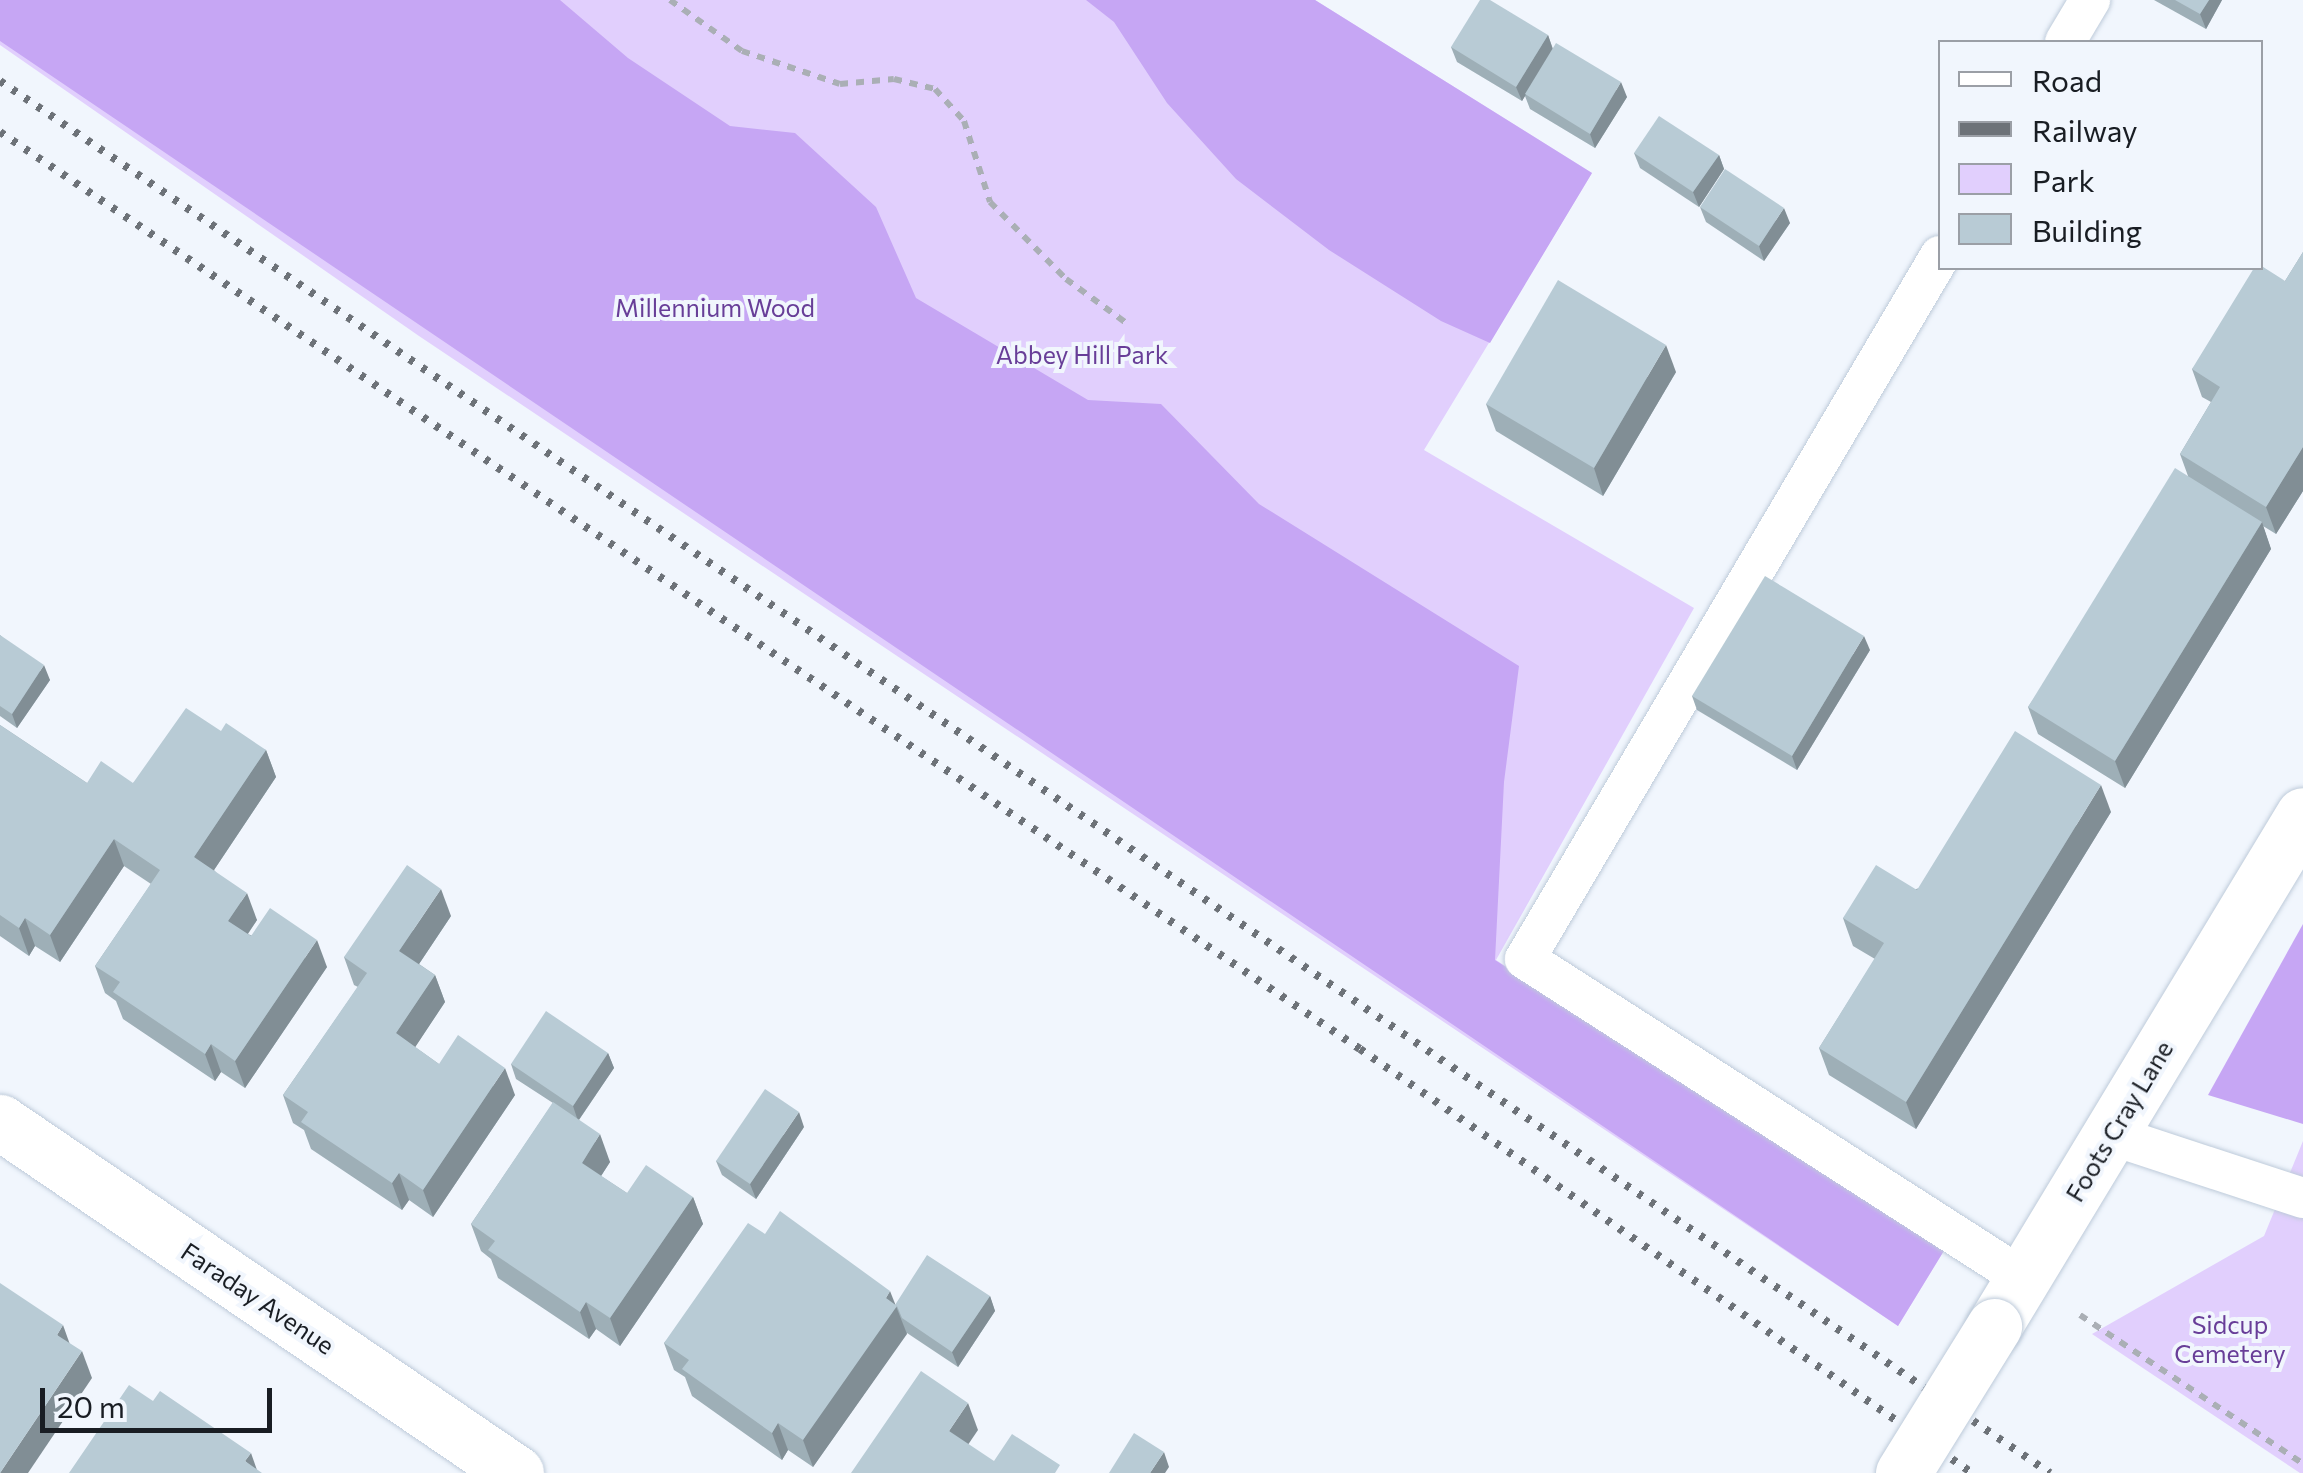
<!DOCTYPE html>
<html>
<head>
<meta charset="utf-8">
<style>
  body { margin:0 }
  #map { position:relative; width:2303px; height:1473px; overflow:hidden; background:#f1f6fd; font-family:Commissioner,sans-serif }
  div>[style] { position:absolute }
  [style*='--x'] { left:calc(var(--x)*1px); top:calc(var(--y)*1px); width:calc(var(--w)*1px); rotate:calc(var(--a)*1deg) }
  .green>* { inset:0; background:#e1cffd }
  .forest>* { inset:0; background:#c6a6f4 }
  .path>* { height:6px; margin-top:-3px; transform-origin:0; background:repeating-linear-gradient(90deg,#aaafb5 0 8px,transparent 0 16px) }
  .roads { filter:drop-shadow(0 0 2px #becbda) drop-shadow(0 0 2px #becbda) }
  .lane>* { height:40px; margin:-20px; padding:0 20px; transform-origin:20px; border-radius:20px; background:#fff }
  .secondary>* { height:55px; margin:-27.5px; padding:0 27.5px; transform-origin:27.5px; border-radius:27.5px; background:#fff }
  .rail>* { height:8px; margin-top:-4px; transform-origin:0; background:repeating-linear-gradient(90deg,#6d7278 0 5px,transparent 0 15px) }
  .bridges { filter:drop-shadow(0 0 2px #becbda) drop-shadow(0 0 2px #becbda) }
  .secondary-bridge>* { height:55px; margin:-27.5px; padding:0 27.5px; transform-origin:27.5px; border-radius:27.5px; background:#fff }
  .wall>* { inset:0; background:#9eafb7 }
  .shaded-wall>* { inset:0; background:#818e95 }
  .building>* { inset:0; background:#b8cbd5 }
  span { translate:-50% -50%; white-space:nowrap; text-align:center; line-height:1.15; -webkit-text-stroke:8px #f1f6fd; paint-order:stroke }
  .park-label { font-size:25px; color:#683e98 }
  .street-label { font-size:25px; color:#191d23 }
  .legend { position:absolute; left:1938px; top:40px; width:325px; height:230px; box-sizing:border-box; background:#f1f6fd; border:2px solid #9b9fa6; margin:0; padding:12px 18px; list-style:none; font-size:30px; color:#191d23 }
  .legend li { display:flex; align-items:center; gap:20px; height:50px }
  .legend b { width:50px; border:2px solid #9b9fa6 }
  .scale { position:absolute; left:40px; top:1388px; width:232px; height:45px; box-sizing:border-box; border:5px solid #191d23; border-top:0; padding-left:12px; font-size:30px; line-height:35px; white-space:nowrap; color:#191d23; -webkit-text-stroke:8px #f1f6fd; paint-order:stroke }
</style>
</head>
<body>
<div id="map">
  <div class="green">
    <div style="clip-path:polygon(0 0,1315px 0,1592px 173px,1424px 450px,1694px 608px,1496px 960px,1945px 1249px,1898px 1326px,419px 336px,0 45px)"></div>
    <div style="clip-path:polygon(2303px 1141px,2303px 1473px,2300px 1473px,2092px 1334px,2264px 1236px)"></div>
  </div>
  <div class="forest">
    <div style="clip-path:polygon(0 0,560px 0,628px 58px,730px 126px,795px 133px,876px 207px,916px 298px,1088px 400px,1161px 404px,1259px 504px,1519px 666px,1504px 782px,1495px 960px,1945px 1249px,1898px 1326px,0 41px)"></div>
    <div style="clip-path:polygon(1086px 0,1315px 0,1592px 173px,1490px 343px,1441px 321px,1329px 250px,1236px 179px,1167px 103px,1114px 22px)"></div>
    <div style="clip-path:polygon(2303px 924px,2303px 1124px,2208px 1095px)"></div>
  </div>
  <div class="path">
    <div style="--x:670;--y:0;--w:88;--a:35.3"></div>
    <div style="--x:742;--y:51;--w:103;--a:18.6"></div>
    <div style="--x:840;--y:84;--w:54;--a:-5.3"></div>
    <div style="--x:894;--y:79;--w:42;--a:13.7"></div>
    <div style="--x:935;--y:89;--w:43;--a:47.8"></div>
    <div style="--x:964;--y:121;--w:85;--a:72.2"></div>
    <div style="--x:990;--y:202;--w:108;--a:45.4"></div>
    <div style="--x:1066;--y:279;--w:78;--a:36.1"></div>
    <div style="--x:2080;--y:1315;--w:268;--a:33.7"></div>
  </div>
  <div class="roads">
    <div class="lane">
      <div style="--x:2065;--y:42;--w:49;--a:-59.2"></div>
      <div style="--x:1940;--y:256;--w:816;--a:120.55"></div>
      <div style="--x:1525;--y:959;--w:593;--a:32.67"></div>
      <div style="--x:2111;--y:1135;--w:202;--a:18.2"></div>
    </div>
    <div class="secondary">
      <div style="--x:0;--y:1122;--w:624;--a:34.22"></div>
      <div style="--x:1994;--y:1326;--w:597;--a:-58.84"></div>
    </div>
  </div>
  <div class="rail">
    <div style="--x:0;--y:81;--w:2478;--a:34.18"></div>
    <div style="--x:0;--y:132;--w:1640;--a:33.99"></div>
    <div style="--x:1360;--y:1049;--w:745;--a:34.71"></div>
  </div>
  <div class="bridges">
    <div class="secondary-bridge">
      <div style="--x:1903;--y:1473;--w:173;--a:-58.2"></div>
    </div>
  </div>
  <div class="wall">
    <div style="clip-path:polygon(2154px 0,2222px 0,2206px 29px)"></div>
    <div style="clip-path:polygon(1548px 35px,1553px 49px,1627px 97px,1595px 148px,1530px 109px,1525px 96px,1522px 101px,1457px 62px,1451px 47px)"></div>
    <div style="clip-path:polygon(1634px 153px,1719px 155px,1724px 169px,1699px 207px,1640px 168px)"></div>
    <div style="clip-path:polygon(1700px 207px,1790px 223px,1764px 261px,1706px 222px)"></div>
    <div style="clip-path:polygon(2303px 252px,2303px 491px,2276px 534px,2263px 526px,2271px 549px,2125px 788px,2038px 734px,2028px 707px,2188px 476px,2180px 454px,2211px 402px,2202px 397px,2192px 369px,2285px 281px)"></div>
    <div style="clip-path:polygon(1676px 372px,1603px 496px,1496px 431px,1486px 404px)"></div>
    <div style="clip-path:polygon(0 635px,50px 680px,17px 728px,0 716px)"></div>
    <div style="clip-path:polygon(1870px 650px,1797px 770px,1697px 710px,1692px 696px)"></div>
    <div style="clip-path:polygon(0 725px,87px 783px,133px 783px,221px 731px,266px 750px,276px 777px,214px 870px,257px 920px,248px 934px,327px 967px,245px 1088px,221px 1072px,215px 1081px,123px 1019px,116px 1001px,105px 993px,95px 966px,151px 884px,124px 866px,60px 962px,35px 946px,29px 956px,0 936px)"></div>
    <div style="clip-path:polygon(2111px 812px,1916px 1129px,1829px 1075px,1819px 1048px,1875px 959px,1853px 946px,1843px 918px)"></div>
    <div style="clip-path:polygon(451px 916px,419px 964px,435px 975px,445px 1002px,415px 1047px,439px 1064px,515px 1095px,433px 1217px,409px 1200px,402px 1210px,311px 1149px,304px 1130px,293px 1123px,283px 1095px,358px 987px,354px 985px,344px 957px)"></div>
    <div style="clip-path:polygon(608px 1053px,614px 1068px,579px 1120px,610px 1162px,601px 1176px,627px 1193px,693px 1197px,703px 1224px,620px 1346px,596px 1329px,589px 1339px,498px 1278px,491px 1259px,481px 1251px,471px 1224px,553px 1103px,516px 1079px,511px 1064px)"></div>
    <div style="clip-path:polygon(804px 1127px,756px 1199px,722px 1175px,716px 1161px)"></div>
    <div style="clip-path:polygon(765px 1234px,895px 1305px,990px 1296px,995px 1311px,958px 1367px,907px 1333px,813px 1467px,788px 1450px,782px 1460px,692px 1396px,685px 1377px,674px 1370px,664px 1343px)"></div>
  </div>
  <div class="shaded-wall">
    <div style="clip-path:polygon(2209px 0,2222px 0,2206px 29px,2200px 14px)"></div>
    <div style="clip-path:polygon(1548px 35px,1553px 50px,1522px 101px,1516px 87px)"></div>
    <div style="clip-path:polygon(1621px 82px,1627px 97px,1595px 148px,1590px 134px)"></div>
    <div style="clip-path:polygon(1719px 155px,1724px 169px,1699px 207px,1693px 192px)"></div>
    <div style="clip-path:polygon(1784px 208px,1790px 223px,1764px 261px,1759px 246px)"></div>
    <div style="clip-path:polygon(1666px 345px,1676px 372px,1603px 496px,1594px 468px)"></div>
    <div style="clip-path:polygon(2303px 447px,2303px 491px,2276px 534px,2266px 507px)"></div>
    <div style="clip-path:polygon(2262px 522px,2271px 549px,2125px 788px,2115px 761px)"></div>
    <div style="clip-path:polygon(1864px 636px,1870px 650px,1797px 770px,1792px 756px)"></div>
    <div style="clip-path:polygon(44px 665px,50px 680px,17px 728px,12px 714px)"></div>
    <div style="clip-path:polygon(266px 750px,276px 777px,204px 885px,194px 857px)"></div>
    <div style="clip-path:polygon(2101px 785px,2111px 812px,1916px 1129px,1906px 1102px)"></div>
    <div style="clip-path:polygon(114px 839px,124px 866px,60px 962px,50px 935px)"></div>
    <div style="clip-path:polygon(441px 889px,451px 916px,409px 979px,399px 951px)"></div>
    <div style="clip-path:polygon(247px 893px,257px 920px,238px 948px,228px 921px)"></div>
    <div style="clip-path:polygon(25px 918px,35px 946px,29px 956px,19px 928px)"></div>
    <div style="clip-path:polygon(317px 940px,327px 967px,245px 1088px,235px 1061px)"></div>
    <div style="clip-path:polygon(435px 975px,445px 1002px,406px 1061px,396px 1033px)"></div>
    <div style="clip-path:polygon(211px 1044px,221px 1072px,215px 1081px,205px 1054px)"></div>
    <div style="clip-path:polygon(608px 1053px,614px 1068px,578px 1121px,573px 1106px)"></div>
    <div style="clip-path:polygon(505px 1068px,515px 1095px,433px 1217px,423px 1190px)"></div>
    <div style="clip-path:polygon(799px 1112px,804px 1127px,756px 1199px,750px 1184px)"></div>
    <div style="clip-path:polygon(600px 1134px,610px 1162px,592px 1190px,582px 1163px)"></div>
    <div style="clip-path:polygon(399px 1173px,409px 1200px,402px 1210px,392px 1183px)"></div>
    <div style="clip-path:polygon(693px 1197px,703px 1224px,620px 1346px,610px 1318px)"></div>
    <div style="clip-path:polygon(890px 1291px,907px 1334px,813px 1467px,803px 1440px)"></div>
    <div style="clip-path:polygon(990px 1296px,995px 1311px,958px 1367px,952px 1352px)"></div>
    <div style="clip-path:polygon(586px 1302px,596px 1329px,589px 1339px,580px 1312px)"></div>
    <div style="clip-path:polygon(63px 1325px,73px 1353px,57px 1335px)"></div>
    <div style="clip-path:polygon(82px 1351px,92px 1378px,28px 1473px,0 1473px)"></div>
    <div style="clip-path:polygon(968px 1403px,978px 1430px,959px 1458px,949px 1431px)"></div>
    <div style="clip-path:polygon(778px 1423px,788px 1450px,782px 1460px,772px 1433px)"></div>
    <div style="clip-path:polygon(1164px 1452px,1169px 1467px,1165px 1473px,1150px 1473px)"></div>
    <div style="clip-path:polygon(251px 1453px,258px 1473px,245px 1461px)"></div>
  </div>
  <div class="building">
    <div style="clip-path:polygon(1480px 0,1490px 0,1548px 35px,1516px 87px,1451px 47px)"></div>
    <div style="clip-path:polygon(2175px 0,2209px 0,2200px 14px)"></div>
    <div style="clip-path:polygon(1556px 43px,1621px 82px,1590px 134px,1525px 94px)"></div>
    <div style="clip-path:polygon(1659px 116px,1719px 155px,1693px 192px,1634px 153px)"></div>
    <div style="clip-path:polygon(1725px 169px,1784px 208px,1759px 246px,1700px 207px)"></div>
    <div style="clip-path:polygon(2303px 252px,2303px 447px,2266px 507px,2180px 454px,2220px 387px,2192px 369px,2254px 268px,2260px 268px,2260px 265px,2285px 281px)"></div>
    <div style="clip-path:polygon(1558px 280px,1666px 345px,1594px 468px,1486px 404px)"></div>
    <div style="clip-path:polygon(2175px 468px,2262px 522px,2115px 761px,2028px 707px)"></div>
    <div style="clip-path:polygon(1765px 576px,1864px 636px,1792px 756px,1692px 696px)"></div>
    <div style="clip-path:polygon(0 635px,44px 665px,12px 714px,0 706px)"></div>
    <div style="clip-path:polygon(186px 708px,221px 731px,226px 723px,266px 750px,194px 857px,247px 893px,228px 921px,251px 936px,270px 908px,317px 940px,235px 1061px,211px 1044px,205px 1054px,113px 992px,120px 982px,95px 966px,160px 870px,114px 839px,50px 935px,25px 918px,19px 928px,0 915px,0 725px,87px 783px,101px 761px,133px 783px)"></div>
    <div style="clip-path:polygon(2015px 731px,2101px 785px,1906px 1102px,1819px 1048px,1884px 943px,1843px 918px,1876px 865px,1917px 890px)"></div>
    <div style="clip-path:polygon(407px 865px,441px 889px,399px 951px,435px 975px,396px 1033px,439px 1064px,458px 1035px,505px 1068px,423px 1190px,399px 1173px,392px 1183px,301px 1122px,308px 1112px,283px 1095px,367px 973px,344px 957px)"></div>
    <div style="clip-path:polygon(546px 1011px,608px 1053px,573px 1106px,511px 1064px)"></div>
    <div style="clip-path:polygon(765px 1089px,799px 1112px,750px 1184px,716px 1161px)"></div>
    <div style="clip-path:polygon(553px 1102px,600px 1134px,582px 1163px,627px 1193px,646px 1165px,693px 1197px,610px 1318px,586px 1302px,580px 1312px,488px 1250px,495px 1241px,471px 1224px)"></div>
    <div style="clip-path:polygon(780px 1211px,890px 1291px,886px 1298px,897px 1306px,803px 1440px,778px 1423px,772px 1433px,682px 1369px,689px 1360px,664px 1343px,748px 1223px,765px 1234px)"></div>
    <div style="clip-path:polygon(927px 1255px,990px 1296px,952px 1352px,902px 1318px,897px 1306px,895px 1305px)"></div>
    <div style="clip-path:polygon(0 1283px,63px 1325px,57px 1335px,82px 1351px,0 1473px)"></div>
    <div style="clip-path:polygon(921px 1371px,968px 1403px,949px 1431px,994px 1461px,1012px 1434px,1060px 1465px,1055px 1473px,851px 1473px)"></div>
    <div style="clip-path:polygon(129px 1385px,153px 1401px,160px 1391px,251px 1453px,245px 1461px,262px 1473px,69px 1473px)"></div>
    <div style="clip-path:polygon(1134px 1433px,1164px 1452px,1150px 1473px,1109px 1473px)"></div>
  </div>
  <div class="park-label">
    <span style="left:715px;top:307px">Millennium Wood</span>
    <span style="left:1082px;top:354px">Abbey Hill Park</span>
    <span style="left:2230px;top:1339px">Sidcup<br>Cemetery</span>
  </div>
  <div class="street-label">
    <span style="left:2119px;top:1121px;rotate:-59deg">Foots Cray Lane</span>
    <span style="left:258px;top:1298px;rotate:34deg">Faraday Avenue</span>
  </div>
  <ul class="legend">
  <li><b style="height:12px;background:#fff"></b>Road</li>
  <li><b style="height:12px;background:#6d7278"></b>Railway</li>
  <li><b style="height:28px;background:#e1cffd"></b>Park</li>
  <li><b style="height:28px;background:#b8cbd5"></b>Building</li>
  </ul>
  <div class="scale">20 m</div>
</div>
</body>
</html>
